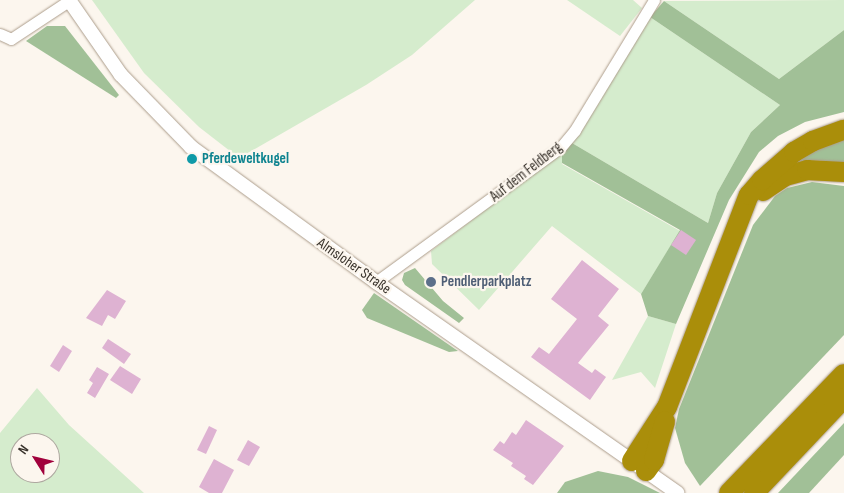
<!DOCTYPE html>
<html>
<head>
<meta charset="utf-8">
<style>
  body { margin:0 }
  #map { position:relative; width:844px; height:493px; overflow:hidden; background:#fcf6ee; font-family:"Sofia Sans Condensed",sans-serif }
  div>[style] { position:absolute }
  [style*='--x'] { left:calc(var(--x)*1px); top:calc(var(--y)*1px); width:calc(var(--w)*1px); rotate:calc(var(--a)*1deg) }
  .green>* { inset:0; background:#d5eccd }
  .forest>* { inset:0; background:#a1c097 }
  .building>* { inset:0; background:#deb2d2 }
  .roads { filter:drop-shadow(0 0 1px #ac9d8b) drop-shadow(0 0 1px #ac9d8b) }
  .minor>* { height:11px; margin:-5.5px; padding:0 5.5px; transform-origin:5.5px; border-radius:5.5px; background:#fff }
  .tertiary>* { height:14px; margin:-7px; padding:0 7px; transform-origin:7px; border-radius:7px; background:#fff }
  .motorway>* { height:20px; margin:-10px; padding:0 10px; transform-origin:10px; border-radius:10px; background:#aa8e0a }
  .dots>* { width:14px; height:14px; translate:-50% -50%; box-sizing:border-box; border:2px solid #fcf6ee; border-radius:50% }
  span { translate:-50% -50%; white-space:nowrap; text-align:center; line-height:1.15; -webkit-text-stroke:4.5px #fcf6ee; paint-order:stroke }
  .culture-label { font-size:15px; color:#0d838f; font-weight:700 }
  .left { translate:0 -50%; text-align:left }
  .street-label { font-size:15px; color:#38322b }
  .service-label { font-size:15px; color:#4e5e75; font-weight:700 }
  .north { position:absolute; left:10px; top:433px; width:50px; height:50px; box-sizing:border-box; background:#fcf6ee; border:1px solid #aea8a0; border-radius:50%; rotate:306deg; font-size:14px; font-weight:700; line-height:20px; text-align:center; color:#38322b }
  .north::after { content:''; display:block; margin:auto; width:18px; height:22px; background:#a1013c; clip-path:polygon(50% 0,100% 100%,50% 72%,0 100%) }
</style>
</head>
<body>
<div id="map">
  <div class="green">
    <div style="clip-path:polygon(92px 0,475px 0,412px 55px,366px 85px,239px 158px,199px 127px,144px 73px)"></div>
    <div style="clip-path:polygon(567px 0,633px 0,642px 8px,620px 36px)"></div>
    <div style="clip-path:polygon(844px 0,844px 30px,779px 79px,664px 1px)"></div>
    <div style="clip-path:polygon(650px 17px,780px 105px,751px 132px,717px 193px,708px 223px,572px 143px)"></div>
    <div style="clip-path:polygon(562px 152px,562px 164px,680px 231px,641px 294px,552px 226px,479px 310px,432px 264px,431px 251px)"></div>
    <div style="clip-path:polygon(648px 316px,676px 324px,655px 388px,641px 372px,612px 380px)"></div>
    <div style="clip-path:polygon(evenodd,37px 388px,69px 425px,144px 493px,0 493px,0 433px,37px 388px,20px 443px,50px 443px,50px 473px,20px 473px,20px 443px)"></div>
  </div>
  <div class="forest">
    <div style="clip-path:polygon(664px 1px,779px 79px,844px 30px,844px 112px,805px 122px,778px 136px,759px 152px,729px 200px,676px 324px,648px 316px,641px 294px,680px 230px,562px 163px,562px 152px,572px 143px,708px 223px,717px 193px,751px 132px,780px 105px,650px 17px)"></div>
    <div style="clip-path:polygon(47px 26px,65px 26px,119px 95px,116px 98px,26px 41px)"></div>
    <div style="clip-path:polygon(844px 136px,844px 163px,816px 160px,791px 162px)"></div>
    <div style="clip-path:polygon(812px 182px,844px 186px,844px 335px,700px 486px,685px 463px,675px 428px,679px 409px,753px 225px,775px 196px,787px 188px)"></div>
    <div style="clip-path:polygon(415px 268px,443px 301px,464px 318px,459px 323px,405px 285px,402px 280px,404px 273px)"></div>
    <div style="clip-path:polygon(374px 293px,458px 351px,449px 352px,367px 318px,362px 310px)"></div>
    <div style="clip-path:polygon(844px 423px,844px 455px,809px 493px,778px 493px)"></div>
    <div style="clip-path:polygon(598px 471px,628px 477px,660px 493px,557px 493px,565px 482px)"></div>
  </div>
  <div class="building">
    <div style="clip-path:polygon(681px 230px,696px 240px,686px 255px,671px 245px)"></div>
    <div style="clip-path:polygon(582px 260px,619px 289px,598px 316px,609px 325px,578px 363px,592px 373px,595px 369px,606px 377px,590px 400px,531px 357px,539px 347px,549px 354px,577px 319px,551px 299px)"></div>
    <div style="clip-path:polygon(107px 290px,126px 301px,115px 319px,108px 315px,102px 326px,86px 318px)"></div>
    <div style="clip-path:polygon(108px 339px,131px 354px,124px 364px,102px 348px)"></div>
    <div style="clip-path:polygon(63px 345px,72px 351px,59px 372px,50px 366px)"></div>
    <div style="clip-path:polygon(120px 366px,141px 379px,132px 394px,110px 380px)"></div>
    <div style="clip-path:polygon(97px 367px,109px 374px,95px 398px,87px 393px,93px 383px,89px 380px)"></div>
    <div style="clip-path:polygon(526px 420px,564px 446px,533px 485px,524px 479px,526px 476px,511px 466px,513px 463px,493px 450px,500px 441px,504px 444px,512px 432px,516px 435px)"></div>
    <div style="clip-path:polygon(209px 426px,217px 430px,206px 454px,197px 450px)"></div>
    <div style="clip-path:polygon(248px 440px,260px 447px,249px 466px,237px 460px)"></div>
    <div style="clip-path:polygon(214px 459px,234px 470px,222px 493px,209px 493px,199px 487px)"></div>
  </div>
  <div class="roads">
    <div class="minor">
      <div style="--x:0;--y:34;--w:12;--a:24"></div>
      <div style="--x:11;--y:39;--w:71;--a:-33.5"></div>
      <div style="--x:376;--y:282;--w:228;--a:-36.1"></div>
      <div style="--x:560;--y:148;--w:23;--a:-50"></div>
      <div style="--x:575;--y:130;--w:152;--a:-58.7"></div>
    </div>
    <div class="tertiary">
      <div style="--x:69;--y:0;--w:91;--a:55.3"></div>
      <div style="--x:121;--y:75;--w:100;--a:45.8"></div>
      <div style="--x:191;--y:147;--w:229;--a:36.1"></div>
      <div style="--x:376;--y:282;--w:368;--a:35"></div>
    </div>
    <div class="motorway">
      <div style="--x:763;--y:191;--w:27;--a:-34"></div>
      <div style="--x:785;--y:176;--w:23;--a:-15"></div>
      <div style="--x:807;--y:170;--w:37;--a:3"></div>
      <div style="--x:632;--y:461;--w:64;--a:-57.1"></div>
      <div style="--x:667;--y:407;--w:227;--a:-68.9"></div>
      <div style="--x:749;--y:195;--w:20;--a:-49"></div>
      <div style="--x:762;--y:180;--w:43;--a:-41.2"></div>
      <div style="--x:794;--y:152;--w:22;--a:-30"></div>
      <div style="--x:813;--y:141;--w:33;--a:-20"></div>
      <div style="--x:646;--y:471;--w:14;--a:-54"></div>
      <div style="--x:654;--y:460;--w:40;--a:-74"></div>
      <div style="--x:729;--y:493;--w:165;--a:-46"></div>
      <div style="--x:754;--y:493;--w:131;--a:-46.5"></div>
    </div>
  </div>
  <div class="dots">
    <div style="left:192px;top:159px;background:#0f9aa8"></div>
    <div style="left:431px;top:282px;background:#5c6f8a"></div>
  </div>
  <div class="culture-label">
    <span class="left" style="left:202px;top:159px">Pferdeweltkugel</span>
  </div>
  <div class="street-label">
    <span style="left:526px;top:172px;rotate:-38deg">Auf dem Feldberg</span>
    <span style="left:354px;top:266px;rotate:35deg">Almsloher Straße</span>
  </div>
  <div class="service-label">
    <span class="left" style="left:441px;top:282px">Pendlerparkplatz</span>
  </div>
  <div class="north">N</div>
</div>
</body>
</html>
